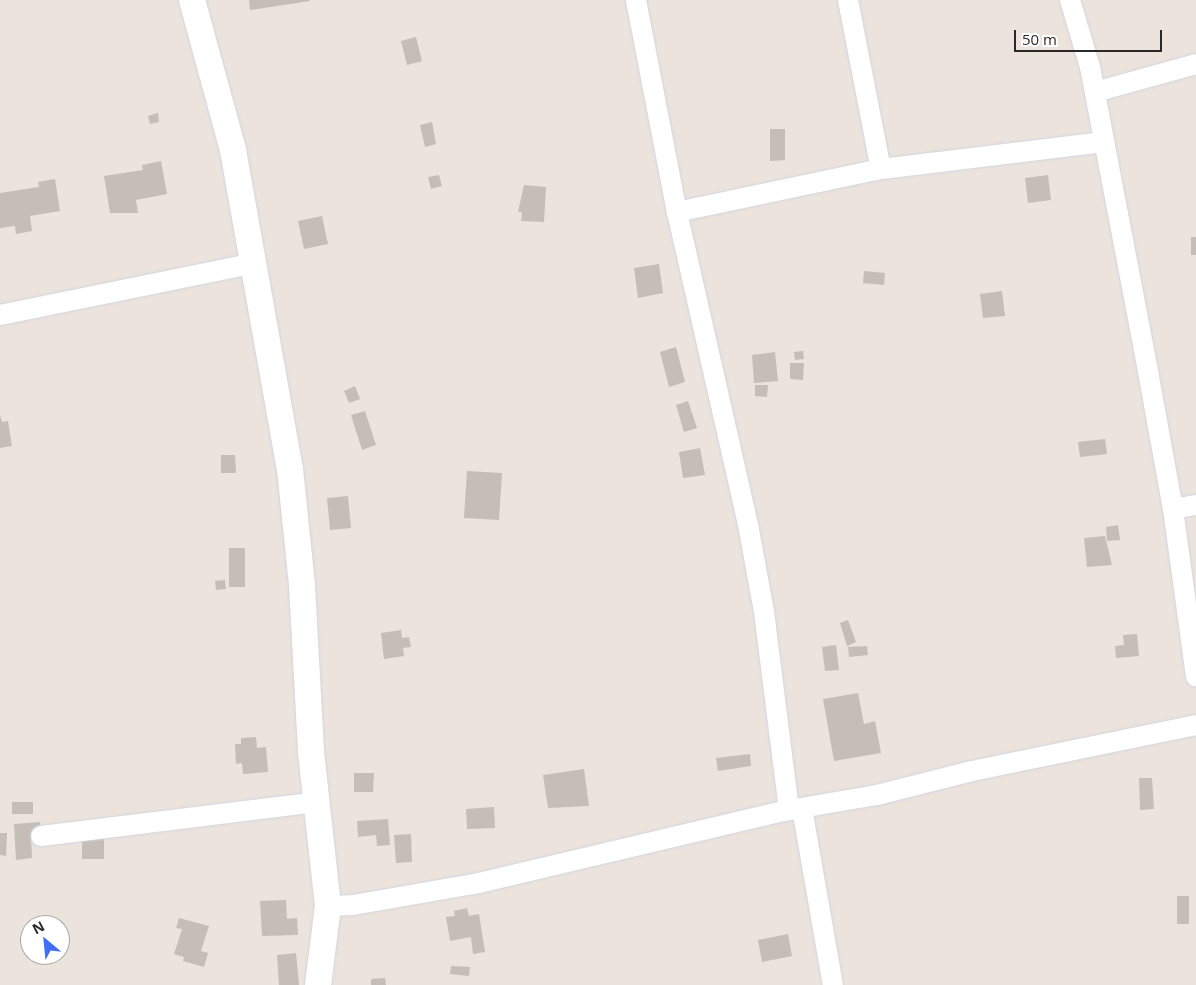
<!DOCTYPE html>
<html>
<head>
<meta charset="utf-8">
<style>
  body { margin:0 }
  #map { position:relative; width:1196px; height:985px; overflow:hidden; background:#ebe3dc; font-family:"Open Sans",sans-serif }
  div>[style] { position:absolute }
  [style*='--x'] { left:calc(var(--x)*1px); top:calc(var(--y)*1px); width:calc(var(--w)*1px); rotate:calc(var(--a)*1deg) }
  .building>* { inset:0; background:#c4beb7 }
  .roads { filter:drop-shadow(0 0 1px #d1d5e2) drop-shadow(0 0 1px #d1d5e2) }
  .minor>* { height:20px; margin:-10px; padding:0 10px; transform-origin:10px; border-radius:10px; background:#fff }
  .tertiary>* { height:26px; margin:-13px; padding:0 13px; transform-origin:13px; border-radius:13px; background:#fff }
  span { translate:-50% -50%; white-space:nowrap; text-align:center; line-height:1.15; -webkit-text-stroke:4px #fff; paint-order:stroke }
  .north { position:absolute; left:20px; top:915px; width:50px; height:50px; box-sizing:border-box; background:#fff; border:1px solid #a9a9a9; border-radius:50%; rotate:332deg; font-size:14px; font-weight:700; line-height:20px; text-align:center; color:#292929 }
  .north::after { content:''; display:block; margin:auto; width:18px; height:22px; background:#406ef4; clip-path:polygon(50% 0,100% 100%,50% 72%,0 100%) }
  .scale { position:absolute; left:1014px; top:30px; width:148px; height:22px; box-sizing:border-box; border:2px solid #292929; border-top:0; padding-left:6px; font-size:15px; line-height:18px; white-space:nowrap; color:#292929; -webkit-text-stroke:4px #fff; paint-order:stroke }
</style>
</head>
<body>
<div id="map">
  <div class="building">
    <div style="clip-path:polygon(249px 0,310px 0,310px 1px,250px 10px)"></div>
    <div style="clip-path:polygon(416px 37px,422px 61px,407px 65px,401px 41px)"></div>
    <div style="clip-path:polygon(158px 113px,159px 122px,150px 124px,148px 116px)"></div>
    <div style="clip-path:polygon(432px 122px,436px 144px,425px 147px,420px 125px)"></div>
    <div style="clip-path:polygon(770px 129px,785px 129px,785px 160px,770px 161px)"></div>
    <div style="clip-path:polygon(161px 161px,167px 194px,136px 200px,138px 213px,110px 213px,104px 176px,143px 170px,142px 165px)"></div>
    <div style="clip-path:polygon(439px 175px,442px 186px,431px 189px,428px 177px)"></div>
    <div style="clip-path:polygon(1048px 175px,1051px 200px,1028px 203px,1025px 178px)"></div>
    <div style="clip-path:polygon(55px 179px,60px 211px,30px 216px,32px 231px,16px 234px,15px 226px,0 228px,0 193px,39px 187px,38px 182px)"></div>
    <div style="clip-path:polygon(524px 185px,546px 187px,544px 222px,521px 221px,522px 212px,518px 212px)"></div>
    <div style="clip-path:polygon(322px 216px,328px 244px,304px 249px,298px 221px)"></div>
    <div style="clip-path:polygon(1191px 237px,1196px 237px,1196px 255px,1191px 255px)"></div>
    <div style="clip-path:polygon(659px 264px,663px 293px,638px 298px,634px 268px)"></div>
    <div style="clip-path:polygon(864px 271px,885px 273px,884px 285px,863px 283px)"></div>
    <div style="clip-path:polygon(1002px 291px,1005px 316px,983px 318px,980px 294px)"></div>
    <div style="clip-path:polygon(676px 347px,685px 382px,669px 387px,660px 352px)"></div>
    <div style="clip-path:polygon(803px 351px,804px 359px,795px 360px,794px 352px)"></div>
    <div style="clip-path:polygon(775px 352px,778px 381px,754px 383px,752px 355px)"></div>
    <div style="clip-path:polygon(790px 363px,804px 363px,803px 380px,790px 379px)"></div>
    <div style="clip-path:polygon(755px 385px,768px 385px,767px 397px,755px 396px)"></div>
    <div style="clip-path:polygon(355px 386px,360px 399px,349px 403px,344px 391px)"></div>
    <div style="clip-path:polygon(688px 401px,697px 428px,684px 432px,676px 405px)"></div>
    <div style="clip-path:polygon(365px 411px,376px 445px,362px 450px,351px 415px)"></div>
    <div style="clip-path:polygon(0 415px,2px 422px,8px 421px,12px 446px,0 448px)"></div>
    <div style="clip-path:polygon(1105px 439px,1107px 454px,1080px 457px,1078px 442px)"></div>
    <div style="clip-path:polygon(700px 448px,705px 475px,683px 478px,679px 452px)"></div>
    <div style="clip-path:polygon(221px 455px,235px 455px,236px 473px,221px 473px)"></div>
    <div style="clip-path:polygon(467px 471px,502px 473px,499px 520px,464px 518px)"></div>
    <div style="clip-path:polygon(348px 496px,351px 528px,330px 530px,327px 498px)"></div>
    <div style="clip-path:polygon(1118px 525px,1120px 540px,1107px 541px,1106px 527px)"></div>
    <div style="clip-path:polygon(1105px 536px,1112px 565px,1087px 567px,1084px 538px)"></div>
    <div style="clip-path:polygon(229px 548px,245px 548px,245px 587px,229px 587px)"></div>
    <div style="clip-path:polygon(225px 580px,226px 589px,216px 590px,215px 581px)"></div>
    <div style="clip-path:polygon(848px 620px,856px 642px,847px 646px,840px 623px)"></div>
    <div style="clip-path:polygon(401px 630px,402px 638px,409px 637px,411px 647px,403px 648px,404px 656px,384px 659px,381px 633px)"></div>
    <div style="clip-path:polygon(1137px 634px,1139px 656px,1116px 658px,1115px 646px,1124px 645px,1123px 635px)"></div>
    <div style="clip-path:polygon(836px 645px,839px 670px,825px 671px,822px 647px)"></div>
    <div style="clip-path:polygon(867px 646px,868px 655px,849px 657px,848px 647px)"></div>
    <div style="clip-path:polygon(858px 693px,864px 724px,875px 721px,881px 753px,834px 761px,823px 699px)"></div>
    <div style="clip-path:polygon(256px 737px,257px 748px,266px 747px,268px 772px,243px 774px,242px 763px,236px 764px,235px 744px,241px 744px,241px 738px)"></div>
    <div style="clip-path:polygon(750px 754px,751px 766px,718px 771px,716px 758px)"></div>
    <div style="clip-path:polygon(584px 769px,589px 806px,548px 808px,543px 775px)"></div>
    <div style="clip-path:polygon(354px 773px,374px 773px,373px 792px,354px 792px)"></div>
    <div style="clip-path:polygon(1139px 778px,1152px 778px,1154px 809px,1140px 810px)"></div>
    <div style="clip-path:polygon(12px 802px,33px 802px,33px 814px,12px 814px)"></div>
    <div style="clip-path:polygon(494px 807px,495px 828px,467px 829px,466px 809px)"></div>
    <div style="clip-path:polygon(388px 819px,390px 845px,377px 846px,376px 835px,358px 837px,357px 821px)"></div>
    <div style="clip-path:polygon(40px 822px,41px 835px,31px 836px,32px 858px,16px 860px,14px 824px)"></div>
    <div style="clip-path:polygon(0 833px,7px 833px,6px 856px,0 855px)"></div>
    <div style="clip-path:polygon(411px 834px,412px 862px,396px 863px,394px 835px)"></div>
    <div style="clip-path:polygon(82px 836px,104px 836px,104px 859px,82px 859px)"></div>
    <div style="clip-path:polygon(1177px 896px,1189px 896px,1189px 924px,1177px 924px)"></div>
    <div style="clip-path:polygon(286px 900px,287px 919px,297px 918px,298px 935px,262px 936px,260px 901px)"></div>
    <div style="clip-path:polygon(467px 908px,469px 916px,479px 914px,485px 952px,473px 954px,471px 937px,450px 941px,446px 917px,455px 916px,454px 911px)"></div>
    <div style="clip-path:polygon(179px 918px,209px 926px,201px 951px,208px 953px,204px 967px,183px 961px,184px 957px,174px 954px,182px 929px,176px 928px)"></div>
    <div style="clip-path:polygon(788px 934px,792px 956px,762px 962px,758px 940px)"></div>
    <div style="clip-path:polygon(296px 953px,299px 985px,279px 985px,277px 955px)"></div>
    <div style="clip-path:polygon(451px 966px,470px 967px,469px 976px,450px 974px)"></div>
    <div style="clip-path:polygon(385px 978px,386px 985px,371px 985px,371px 979px)"></div>
  </div>
  <div class="roads">
    <div class="minor">
      <div style="--x:636;--y:0;--w:216;--a:79.1"></div>
      <div style="--x:677;--y:212;--w:326;--a:77.2"></div>
      <div style="--x:749;--y:530;--w:83;--a:79.6"></div>
      <div style="--x:764;--y:612;--w:200;--a:82.8"></div>
      <div style="--x:848;--y:0;--w:172;--a:79"></div>
      <div style="--x:1070;--y:0;--w:70;--a:73.4"></div>
      <div style="--x:1090;--y:67;--w:316;--a:79.2"></div>
      <div style="--x:1149;--y:377;--w:134;--a:79.7"></div>
      <div style="--x:1173;--y:509;--w:169;--a:82.2"></div>
      <div style="--x:1095;--y:92;--w:105;--a:-15.5"></div>
      <div style="--x:677;--y:212;--w:208;--a:-11.9"></div>
      <div style="--x:881;--y:169;--w:225;--a:-6.9"></div>
      <div style="--x:0;--y:315;--w:260;--a:-11.5"></div>
      <div style="--x:1173;--y:509;--w:23;--a:-10"></div>
      <div style="--x:802;--y:808;--w:180;--a:80.1"></div>
      <div style="--x:41;--y:836;--w:278;--a:-7"></div>
      <div style="--x:328;--y:906;--w:25;--a:-2"></div>
      <div style="--x:353;--y:905;--w:128;--a:-9.9"></div>
      <div style="--x:479;--y:883;--w:318;--a:-13.3"></div>
      <div style="--x:789;--y:810;--w:89;--a:-9.7"></div>
      <div style="--x:877;--y:795;--w:98;--a:-14.2"></div>
      <div style="--x:972;--y:771;--w:229;--a:-11.6"></div>
    </div>
    <div class="tertiary">
      <div style="--x:192;--y:0;--w:156;--a:74.7"></div>
      <div style="--x:233;--y:150;--w:324;--a:79.9"></div>
      <div style="--x:290;--y:469;--w:117;--a:84.1"></div>
      <div style="--x:302;--y:585;--w:167;--a:86.9"></div>
      <div style="--x:311;--y:752;--w:155;--a:83.7"></div>
      <div style="--x:328;--y:906;--w:80;--a:97.2"></div>
    </div>
  </div>
  <div class="north">N</div>
  <div class="scale">50 m</div>
</div>
</body>
</html>
